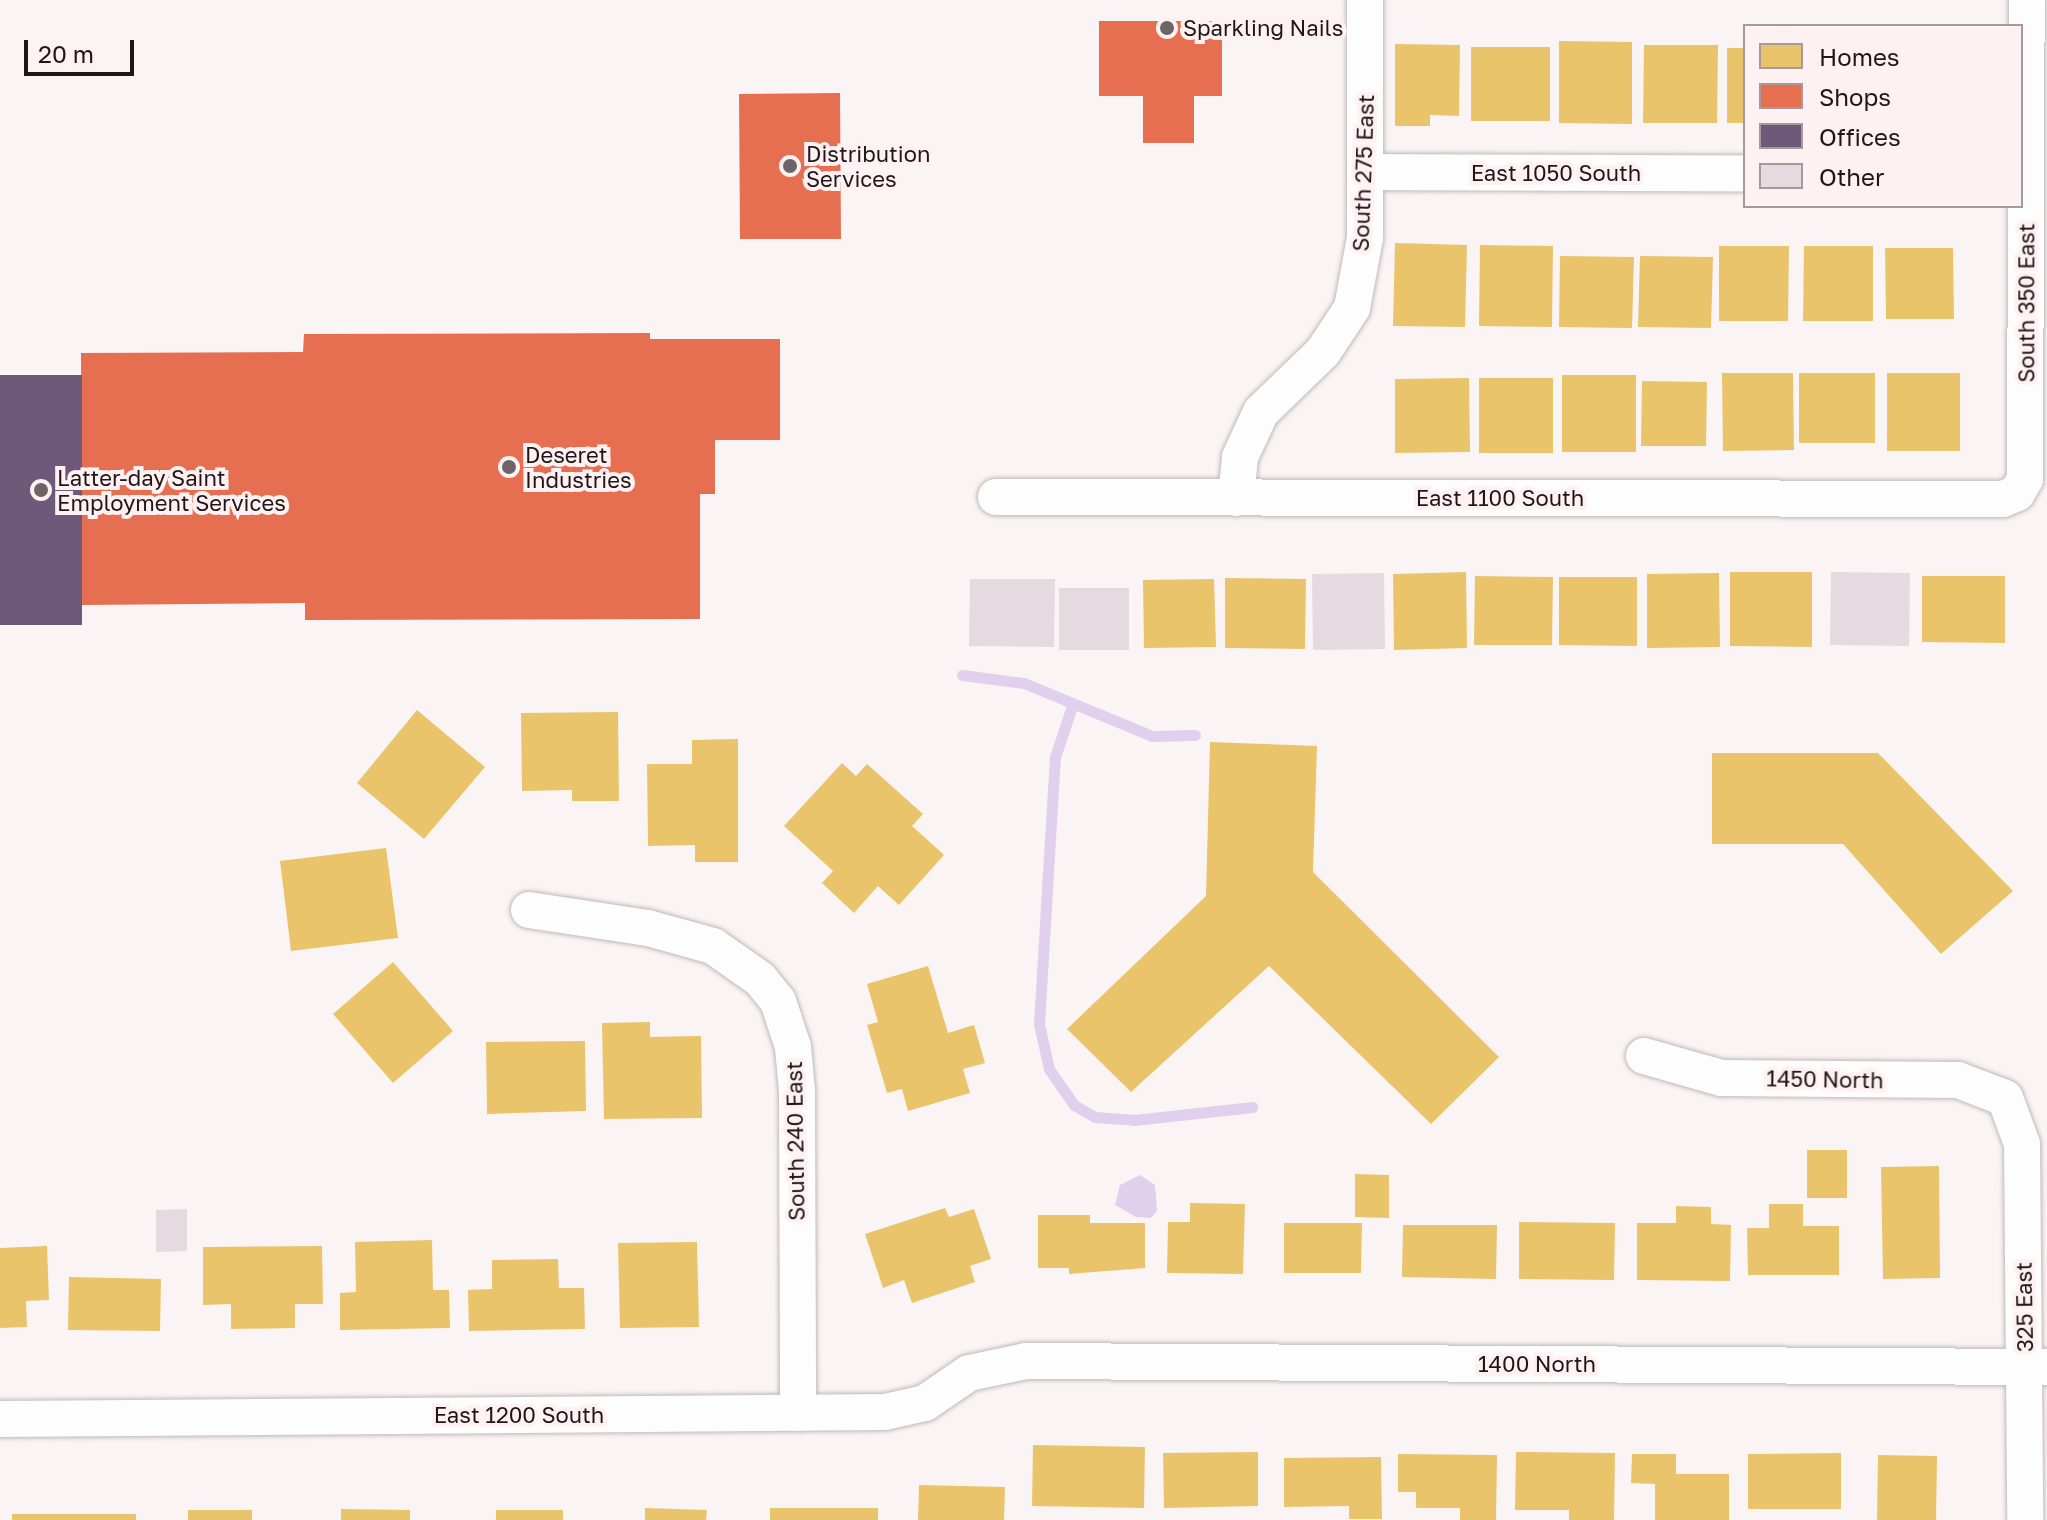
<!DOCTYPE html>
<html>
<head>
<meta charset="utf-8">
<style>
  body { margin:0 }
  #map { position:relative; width:2047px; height:1520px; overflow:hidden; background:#fbf4f5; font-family:"Golos Text",sans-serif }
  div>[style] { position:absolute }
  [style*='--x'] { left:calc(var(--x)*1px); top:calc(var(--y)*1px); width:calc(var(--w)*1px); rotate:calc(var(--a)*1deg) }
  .water>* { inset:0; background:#e0d0ed }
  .homes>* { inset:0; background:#e9c46a }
  .shops>* { inset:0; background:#e76f51 }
  .offices>* { inset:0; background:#6d597a }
  .stream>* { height:11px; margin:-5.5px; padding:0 5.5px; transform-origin:5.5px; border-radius:5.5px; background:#e0d0ed }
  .building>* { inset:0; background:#e5dadf }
  .roads { filter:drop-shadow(0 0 2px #c1b9b9) drop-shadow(0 0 2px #c1b9b9) }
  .minor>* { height:36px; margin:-18px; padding:0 18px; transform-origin:18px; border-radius:18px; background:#fefdfe }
  .dots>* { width:22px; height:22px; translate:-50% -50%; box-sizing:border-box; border:4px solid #fef1f2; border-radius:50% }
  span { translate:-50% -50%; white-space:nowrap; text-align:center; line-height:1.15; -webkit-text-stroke:8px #fef1f2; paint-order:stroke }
  .poi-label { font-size:22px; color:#211617 }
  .left { translate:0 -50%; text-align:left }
  .street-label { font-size:22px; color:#211617 }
  .legend { position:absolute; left:1743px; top:24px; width:280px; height:184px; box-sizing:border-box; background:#fef1f2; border:2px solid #a6999a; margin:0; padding:10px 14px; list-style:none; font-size:24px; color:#211617 }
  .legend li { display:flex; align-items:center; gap:16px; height:40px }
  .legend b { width:40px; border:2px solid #a6999a }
  .scale { position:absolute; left:24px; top:40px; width:110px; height:36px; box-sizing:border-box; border:4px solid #211617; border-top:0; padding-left:10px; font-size:24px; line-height:28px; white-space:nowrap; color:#211617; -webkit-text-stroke:6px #fef1f2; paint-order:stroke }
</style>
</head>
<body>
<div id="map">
  <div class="water">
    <div style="clip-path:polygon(1140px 1175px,1155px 1185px,1157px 1211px,1151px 1218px,1136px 1217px,1115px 1205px,1120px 1185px)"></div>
  </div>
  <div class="homes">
    <div style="clip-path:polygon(1559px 41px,1632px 42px,1632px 124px,1559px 123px)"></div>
    <div style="clip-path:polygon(1395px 44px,1460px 45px,1459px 116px,1430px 115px,1430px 126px,1395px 126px)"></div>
    <div style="clip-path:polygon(1644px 45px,1718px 45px,1717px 123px,1643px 123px)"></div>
    <div style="clip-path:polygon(1471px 47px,1550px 47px,1550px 121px,1471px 121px)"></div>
    <div style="clip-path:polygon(1727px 48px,1745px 48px,1745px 123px,1727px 123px)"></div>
    <div style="clip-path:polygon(1395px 243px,1467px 245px,1465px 327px,1393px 326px)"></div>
    <div style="clip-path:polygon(1480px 245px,1553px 246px,1552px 327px,1479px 326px)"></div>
    <div style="clip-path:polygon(1719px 246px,1789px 246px,1788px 321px,1719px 321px)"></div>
    <div style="clip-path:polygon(1804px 246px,1873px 246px,1873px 321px,1803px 321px)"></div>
    <div style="clip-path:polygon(1885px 248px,1953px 248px,1954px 319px,1886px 319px)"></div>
    <div style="clip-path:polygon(1560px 256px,1634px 257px,1632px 328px,1559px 327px)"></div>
    <div style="clip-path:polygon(1640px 256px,1713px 257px,1711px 328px,1638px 327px)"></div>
    <div style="clip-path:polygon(1722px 373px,1793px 373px,1794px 450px,1723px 451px)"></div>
    <div style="clip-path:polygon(1799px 373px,1875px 373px,1875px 443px,1799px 443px)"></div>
    <div style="clip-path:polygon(1887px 373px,1960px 373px,1960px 451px,1887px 451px)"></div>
    <div style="clip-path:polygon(1562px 375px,1636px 375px,1636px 452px,1562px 452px)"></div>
    <div style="clip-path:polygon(1469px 378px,1470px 452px,1395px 453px,1395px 379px)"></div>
    <div style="clip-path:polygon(1479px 378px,1553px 378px,1553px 453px,1479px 453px)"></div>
    <div style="clip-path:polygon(1642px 381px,1707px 382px,1706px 446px,1641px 446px)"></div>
    <div style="clip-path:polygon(1466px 572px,1467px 648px,1394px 650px,1393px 574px)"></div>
    <div style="clip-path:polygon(1730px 572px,1812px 572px,1812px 647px,1730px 646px)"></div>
    <div style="clip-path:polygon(1719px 573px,1720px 647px,1647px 648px,1647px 574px)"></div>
    <div style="clip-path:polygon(1475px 576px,1553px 577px,1552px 645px,1474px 645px)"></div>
    <div style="clip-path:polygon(1922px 576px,2005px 576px,2005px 643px,1922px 642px)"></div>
    <div style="clip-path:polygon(1559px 577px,1637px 577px,1637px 646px,1559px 645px)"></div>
    <div style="clip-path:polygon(1225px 578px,1306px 579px,1305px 649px,1225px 648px)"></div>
    <div style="clip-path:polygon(1214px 579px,1216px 647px,1144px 648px,1143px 580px)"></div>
    <div style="clip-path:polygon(417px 710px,485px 767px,424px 839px,357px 783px)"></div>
    <div style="clip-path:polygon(618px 712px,619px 801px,572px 801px,572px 790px,522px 791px,521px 713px)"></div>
    <div style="clip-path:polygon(738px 739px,738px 862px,695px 862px,695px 845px,648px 846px,647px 764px,692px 764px,692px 740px)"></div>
    <div style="clip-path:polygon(1210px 742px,1317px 746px,1313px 872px,1499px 1057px,1431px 1124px,1269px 966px,1131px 1092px,1067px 1029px,1206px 896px)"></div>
    <div style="clip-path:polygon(1712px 753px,1878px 753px,2013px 891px,1941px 954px,1843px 844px,1712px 844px)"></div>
    <div style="clip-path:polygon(842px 763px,856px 776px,867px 764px,923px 814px,912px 826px,944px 855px,899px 905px,878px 886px,854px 913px,822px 883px,833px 871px,784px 826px)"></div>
    <div style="clip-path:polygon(386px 848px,398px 938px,291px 951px,280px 861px)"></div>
    <div style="clip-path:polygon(393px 962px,453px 1031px,393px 1083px,333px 1014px)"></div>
    <div style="clip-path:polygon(928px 966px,948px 1033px,974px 1025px,985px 1063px,963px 1069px,970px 1093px,908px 1111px,902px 1089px,887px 1093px,867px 1025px,878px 1022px,867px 984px)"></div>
    <div style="clip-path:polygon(650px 1022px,650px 1037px,701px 1036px,702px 1118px,604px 1119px,602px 1023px)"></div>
    <div style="clip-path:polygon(585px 1041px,586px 1111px,487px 1114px,486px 1042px)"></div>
    <div style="clip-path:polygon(1807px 1150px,1847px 1150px,1847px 1198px,1807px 1198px)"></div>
    <div style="clip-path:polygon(1939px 1166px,1940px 1278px,1883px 1279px,1881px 1167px)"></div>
    <div style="clip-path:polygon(1355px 1174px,1389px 1175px,1389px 1218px,1355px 1217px)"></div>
    <div style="clip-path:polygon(1190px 1203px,1245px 1204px,1243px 1274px,1167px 1273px,1168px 1222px,1190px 1222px)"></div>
    <div style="clip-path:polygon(1769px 1204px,1803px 1204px,1803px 1226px,1839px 1226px,1839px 1275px,1748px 1275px,1747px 1228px,1769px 1228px)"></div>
    <div style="clip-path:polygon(1676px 1206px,1711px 1207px,1711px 1224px,1731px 1225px,1730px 1281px,1637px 1280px,1637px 1223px,1676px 1223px)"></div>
    <div style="clip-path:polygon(945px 1208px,949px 1217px,974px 1209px,991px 1259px,970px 1266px,975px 1282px,912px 1303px,904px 1280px,883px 1288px,865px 1234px)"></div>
    <div style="clip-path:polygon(1038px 1215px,1090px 1215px,1090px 1223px,1145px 1223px,1145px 1268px,1069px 1274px,1069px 1268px,1038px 1268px)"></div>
    <div style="clip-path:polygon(1519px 1222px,1615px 1223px,1614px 1280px,1519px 1279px)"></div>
    <div style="clip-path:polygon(1284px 1223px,1362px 1223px,1361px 1273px,1284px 1273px)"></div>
    <div style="clip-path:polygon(1403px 1225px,1497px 1225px,1496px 1279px,1402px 1277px)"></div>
    <div style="clip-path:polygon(432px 1240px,433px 1290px,449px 1290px,450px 1328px,340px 1330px,340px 1293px,356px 1292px,355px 1242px)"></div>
    <div style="clip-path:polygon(697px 1242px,699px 1327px,620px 1328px,618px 1243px)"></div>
    <div style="clip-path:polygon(47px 1246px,49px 1300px,26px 1301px,27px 1327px,0 1328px,0 1248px)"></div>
    <div style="clip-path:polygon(322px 1246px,323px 1304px,295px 1304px,295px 1328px,231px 1329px,231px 1304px,203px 1305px,203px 1247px)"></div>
    <div style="clip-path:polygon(558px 1259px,559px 1288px,584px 1288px,585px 1329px,469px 1331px,468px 1290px,492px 1289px,492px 1260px)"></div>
    <div style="clip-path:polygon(69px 1277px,161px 1279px,160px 1331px,68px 1330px)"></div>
    <div style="clip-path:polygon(1033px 1445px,1145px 1447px,1144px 1508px,1032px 1506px)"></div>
    <div style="clip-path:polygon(1258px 1452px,1258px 1506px,1164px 1508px,1163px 1453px)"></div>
    <div style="clip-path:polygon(1516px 1452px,1615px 1453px,1614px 1520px,1569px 1520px,1569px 1510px,1515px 1510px)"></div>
    <div style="clip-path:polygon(1841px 1453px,1841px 1509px,1748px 1509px,1748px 1454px)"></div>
    <div style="clip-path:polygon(1398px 1454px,1497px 1455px,1496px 1520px,1460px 1520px,1460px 1508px,1416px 1508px,1416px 1492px,1398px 1492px)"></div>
    <div style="clip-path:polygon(1632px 1454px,1676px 1454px,1676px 1474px,1729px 1474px,1729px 1520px,1655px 1520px,1655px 1484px,1631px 1483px)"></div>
    <div style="clip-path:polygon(1878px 1455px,1937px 1456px,1936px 1520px,1877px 1520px)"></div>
    <div style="clip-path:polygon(1381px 1457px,1382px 1519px,1349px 1519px,1349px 1506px,1284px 1507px,1284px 1458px)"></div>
    <div style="clip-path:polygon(919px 1485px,1005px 1487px,1004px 1520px,918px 1520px)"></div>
    <div style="clip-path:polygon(645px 1508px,707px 1510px,706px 1520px,645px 1520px)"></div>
    <div style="clip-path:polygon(770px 1508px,878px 1508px,878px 1520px,770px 1520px)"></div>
    <div style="clip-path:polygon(341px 1509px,410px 1510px,410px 1520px,341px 1520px)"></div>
    <div style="clip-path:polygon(188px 1510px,252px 1510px,252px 1520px,188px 1520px)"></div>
    <div style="clip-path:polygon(496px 1510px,563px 1510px,563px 1520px,496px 1520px)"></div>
    <div style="clip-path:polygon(12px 1514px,136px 1514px,136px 1520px,12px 1520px)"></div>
  </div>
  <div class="shops">
    <div style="clip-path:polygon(1099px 21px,1222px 21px,1222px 96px,1194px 96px,1194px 143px,1143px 143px,1143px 96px,1099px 96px)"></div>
    <div style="clip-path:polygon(840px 93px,841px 239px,740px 239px,739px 94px)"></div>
    <div style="clip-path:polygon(650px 333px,650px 339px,780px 339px,780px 440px,715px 440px,715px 494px,700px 494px,700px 619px,305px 620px,305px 603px,82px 605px,81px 353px,303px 352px,304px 334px)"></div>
  </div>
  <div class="offices">
    <div style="clip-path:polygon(0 375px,82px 375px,82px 625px,0 625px)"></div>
  </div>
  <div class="stream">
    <div style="--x:962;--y:675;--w:63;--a:7.4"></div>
    <div style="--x:1024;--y:683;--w:139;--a:22.5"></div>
    <div style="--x:1152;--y:736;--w:43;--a:-1.3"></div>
    <div style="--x:1072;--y:706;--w:54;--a:108.4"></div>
    <div style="--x:1055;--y:757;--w:65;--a:93.5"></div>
    <div style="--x:1051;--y:822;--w:202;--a:93.4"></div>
    <div style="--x:1039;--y:1024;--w:46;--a:77.5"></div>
    <div style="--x:1049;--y:1069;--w:44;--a:55.2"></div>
    <div style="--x:1074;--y:1105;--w:24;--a:30"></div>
    <div style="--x:1095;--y:1117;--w:39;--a:4"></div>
    <div style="--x:1134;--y:1120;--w:119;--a:-6.3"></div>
  </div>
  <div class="building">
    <div style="clip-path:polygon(1831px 572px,1910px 573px,1909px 646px,1830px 645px)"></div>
    <div style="clip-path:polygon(1384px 573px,1385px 649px,1313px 650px,1312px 574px)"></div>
    <div style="clip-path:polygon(970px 579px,1055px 579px,1054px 647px,969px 646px)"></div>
    <div style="clip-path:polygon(1059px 588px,1129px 588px,1129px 650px,1059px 650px)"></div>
    <div style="clip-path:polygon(187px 1209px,187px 1251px,156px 1252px,156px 1210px)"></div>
  </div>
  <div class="roads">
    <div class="minor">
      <div style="--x:1366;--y:172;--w:379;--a:0.2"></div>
      <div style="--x:996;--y:497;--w:1007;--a:0.11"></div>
      <div style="--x:2003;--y:499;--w:15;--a:-23"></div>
      <div style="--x:2017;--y:493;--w:16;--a:-60"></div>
      <div style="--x:2025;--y:479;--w:479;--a:-89.8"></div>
      <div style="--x:1236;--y:498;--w:41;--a:-84.4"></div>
      <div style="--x:1240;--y:457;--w:50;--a:-65"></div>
      <div style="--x:1261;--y:412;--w:86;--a:-44.1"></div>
      <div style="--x:1323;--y:352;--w:53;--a:-56.6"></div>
      <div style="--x:1352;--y:308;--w:71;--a:-79.5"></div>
      <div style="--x:1365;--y:238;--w:238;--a:-90"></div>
      <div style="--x:529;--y:910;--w:120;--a:8.6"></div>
      <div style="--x:648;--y:928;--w:67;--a:15.5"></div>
      <div style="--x:713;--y:946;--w:57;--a:35.1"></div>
      <div style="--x:760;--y:979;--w:28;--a:51"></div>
      <div style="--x:778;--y:1001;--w:48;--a:71.9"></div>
      <div style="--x:793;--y:1047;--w:44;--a:84.8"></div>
      <div style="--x:797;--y:1091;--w:322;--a:89.8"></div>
      <div style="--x:1644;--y:1056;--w:80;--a:15.9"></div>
      <div style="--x:1721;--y:1078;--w:237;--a:0.5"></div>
      <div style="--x:1958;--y:1080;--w:50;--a:21"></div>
      <div style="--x:2005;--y:1098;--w:49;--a:69.7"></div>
      <div style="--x:2022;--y:1144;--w:376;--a:89.5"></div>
      <div style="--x:0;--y:1419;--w:885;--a:-0.45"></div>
      <div style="--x:885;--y:1412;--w:41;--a:-12.7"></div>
      <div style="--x:925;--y:1403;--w:53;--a:-34.3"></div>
      <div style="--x:969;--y:1373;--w:58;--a:-11.9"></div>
      <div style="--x:1026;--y:1361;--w:1021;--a:0.34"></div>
    </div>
  </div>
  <div class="dots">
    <div style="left:1167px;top:28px;background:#6d6465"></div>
    <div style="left:790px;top:166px;background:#6d6465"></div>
    <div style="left:509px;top:467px;background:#6d6465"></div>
    <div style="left:41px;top:490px;background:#6d6465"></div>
  </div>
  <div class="poi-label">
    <span class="left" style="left:1183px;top:28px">Sparkling Nails</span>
    <span class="left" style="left:806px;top:166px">Distribution<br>Services</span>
    <span class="left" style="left:525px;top:467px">Deseret<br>Industries</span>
    <span class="left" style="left:57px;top:490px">Latter-day Saint<br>Employment Services</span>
  </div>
  <div class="street-label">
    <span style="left:1363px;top:173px;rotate:-88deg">South 275 East</span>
    <span style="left:1556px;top:173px">East 1050 South</span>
    <span style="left:2026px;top:303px;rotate:-90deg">South 350 East</span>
    <span style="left:1500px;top:498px">East 1100 South</span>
    <span style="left:1825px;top:1079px;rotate:1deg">1450 North</span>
    <span style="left:795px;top:1141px;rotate:-91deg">South 240 East</span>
    <span style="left:2024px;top:1307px;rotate:-91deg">325 East</span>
    <span style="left:1537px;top:1364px">1400 North</span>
    <span style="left:519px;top:1415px">East 1200 South</span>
  </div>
  <ul class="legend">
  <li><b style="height:22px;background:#e9c46a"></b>Homes</li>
  <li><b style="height:22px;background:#e76f51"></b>Shops</li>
  <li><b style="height:22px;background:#6d597a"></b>Offices</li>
  <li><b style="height:22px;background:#e5dadf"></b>Other</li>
  </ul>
  <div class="scale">20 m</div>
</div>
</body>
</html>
